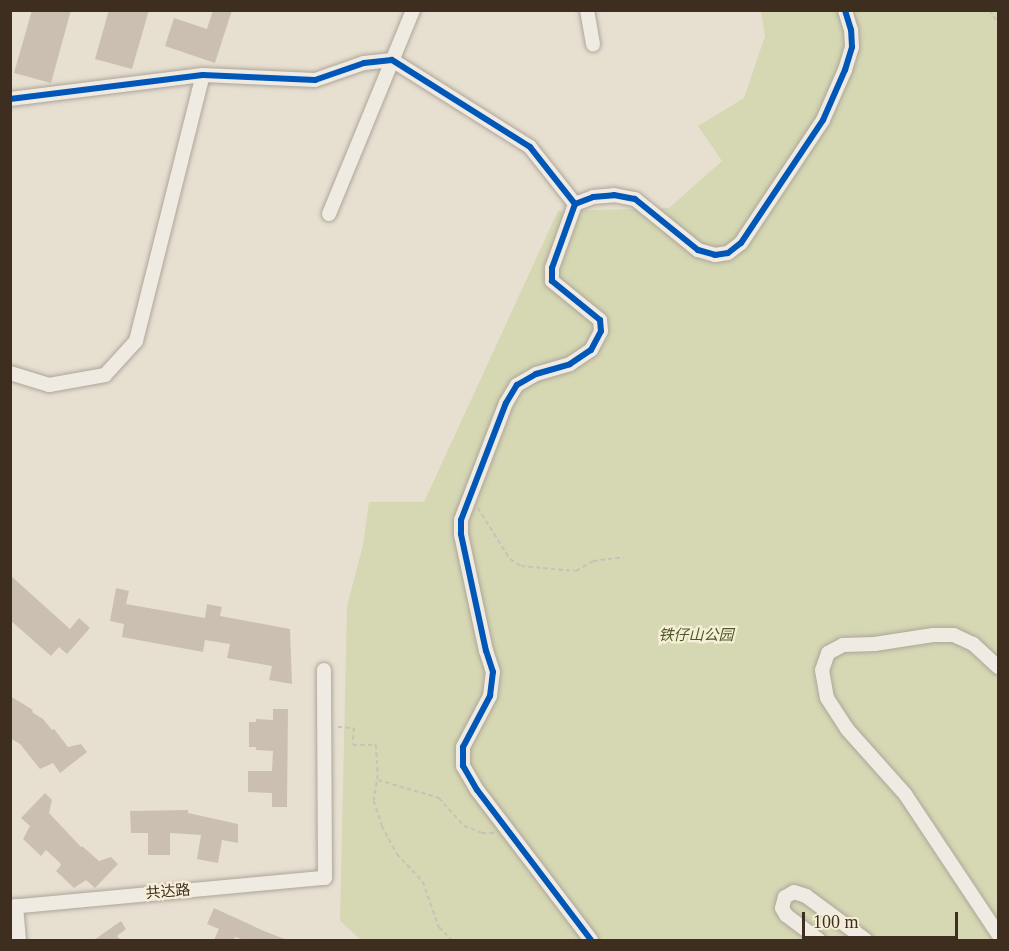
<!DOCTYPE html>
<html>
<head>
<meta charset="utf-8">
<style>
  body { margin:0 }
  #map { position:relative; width:1009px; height:951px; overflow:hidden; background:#e7e0d1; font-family:"Times New Roman","Noto Sans SC",serif }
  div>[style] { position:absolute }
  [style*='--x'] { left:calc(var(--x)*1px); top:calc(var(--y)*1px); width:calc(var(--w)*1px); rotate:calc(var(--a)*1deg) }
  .green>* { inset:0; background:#d6d7b3 }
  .building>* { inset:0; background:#cbbfb2 }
  .path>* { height:1.5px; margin-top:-0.75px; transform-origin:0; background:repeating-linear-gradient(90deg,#c8c2b9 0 4.5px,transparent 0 7.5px) }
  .roads { filter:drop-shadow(0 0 2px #ada599) drop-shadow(0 0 2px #ada599) }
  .minor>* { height:14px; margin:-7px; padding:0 7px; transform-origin:7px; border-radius:7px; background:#efebe3 }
  .cycleway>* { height:6px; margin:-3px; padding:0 3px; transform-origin:3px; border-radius:3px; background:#0057b8 }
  span { translate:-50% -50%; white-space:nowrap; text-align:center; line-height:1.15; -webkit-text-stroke:4.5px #f7eed8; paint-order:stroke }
  .park-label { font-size:15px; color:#4d5a26; font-style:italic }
  .street-label { font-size:15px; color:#3d2e20 }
  .frame { position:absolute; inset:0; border:12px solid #3d2e20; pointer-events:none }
  .scale { position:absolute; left:802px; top:912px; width:156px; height:27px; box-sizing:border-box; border:3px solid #3d2e20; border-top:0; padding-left:8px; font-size:18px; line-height:21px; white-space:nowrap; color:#3d2e20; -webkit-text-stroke:4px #f7eed8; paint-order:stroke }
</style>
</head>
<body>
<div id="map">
  <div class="green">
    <div style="clip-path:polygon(761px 11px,998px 11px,998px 940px,361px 940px,340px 921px,347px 606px,363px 545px,369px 502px,424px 502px,558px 211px,669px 208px,722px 161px,698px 126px,744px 98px,765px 36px)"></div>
  </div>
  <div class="building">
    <div style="clip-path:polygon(32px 10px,71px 10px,51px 83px,14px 73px)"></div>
    <div style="clip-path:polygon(109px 10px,149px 10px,132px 69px,95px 59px)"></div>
    <div style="clip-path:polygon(213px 10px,232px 10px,215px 63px,165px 46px,174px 18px,207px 29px)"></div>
    <div style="clip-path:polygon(10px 575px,70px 629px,79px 618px,90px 628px,67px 654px,59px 647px,51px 656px,10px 620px)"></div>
    <div style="clip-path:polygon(116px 588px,129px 591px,126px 604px,205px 618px,207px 604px,222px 607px,220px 616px,290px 629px,292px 684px,269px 680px,272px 666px,227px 658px,230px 644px,205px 640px,203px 652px,122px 637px,124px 624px,110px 621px)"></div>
    <div style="clip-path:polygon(10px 696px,33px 710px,32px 712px,43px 719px,52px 730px,54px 729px,68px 747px,81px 744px,87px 752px,60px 773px,53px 763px,40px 769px,20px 744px,10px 738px)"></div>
    <div style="clip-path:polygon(273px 709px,288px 709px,287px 807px,272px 807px,272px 793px,248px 792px,248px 771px,272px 771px,273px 751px,256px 750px,256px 747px,249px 747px,249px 722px,256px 722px,256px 719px,273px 720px)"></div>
    <div style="clip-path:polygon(45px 793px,52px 800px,49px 813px,81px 847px,82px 846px,99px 861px,111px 857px,118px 864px,95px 888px,86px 880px,74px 888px,56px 871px,61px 865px,60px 863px,46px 850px,41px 856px,23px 839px,30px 826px,21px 818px)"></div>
    <div style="clip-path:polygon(188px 810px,188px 813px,238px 824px,238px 843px,222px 840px,218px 863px,197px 859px,201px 835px,170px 833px,170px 855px,148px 855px,148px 833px,131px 833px,130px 811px)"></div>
    <div style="clip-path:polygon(214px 908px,264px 931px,287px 940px,244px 940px,235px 937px,234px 940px,214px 940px,219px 929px,207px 924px)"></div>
    <div style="clip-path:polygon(121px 921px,126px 929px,117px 936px,121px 940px,94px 940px)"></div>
  </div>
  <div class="path">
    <div style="--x:990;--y:10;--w:15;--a:58"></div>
    <div style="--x:478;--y:508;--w:60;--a:57.9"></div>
    <div style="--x:510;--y:559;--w:13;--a:32"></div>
    <div style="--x:521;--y:566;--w:55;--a:5.2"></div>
    <div style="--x:576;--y:571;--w:20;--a:-30"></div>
    <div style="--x:593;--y:561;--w:31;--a:-7"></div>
    <div style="--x:338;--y:727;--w:16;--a:4"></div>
    <div style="--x:354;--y:728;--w:17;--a:93"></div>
    <div style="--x:353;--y:745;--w:23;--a:0"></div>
    <div style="--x:376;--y:745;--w:30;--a:86"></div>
    <div style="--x:378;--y:775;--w:26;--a:99"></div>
    <div style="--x:374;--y:801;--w:26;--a:72"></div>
    <div style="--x:382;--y:826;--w:32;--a:62"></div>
    <div style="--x:397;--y:854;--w:38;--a:47"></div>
    <div style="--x:423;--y:882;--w:48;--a:70.4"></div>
    <div style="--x:439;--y:927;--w:18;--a:45"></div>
    <div style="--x:378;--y:780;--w:64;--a:16.4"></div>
    <div style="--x:439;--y:798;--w:38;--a:48"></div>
    <div style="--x:464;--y:826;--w:19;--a:21"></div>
    <div style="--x:482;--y:833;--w:13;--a:0"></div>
  </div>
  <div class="roads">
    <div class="minor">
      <div style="--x:587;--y:10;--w:35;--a:80"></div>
      <div style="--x:10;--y:99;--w:194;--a:-7.1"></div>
      <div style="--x:203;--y:75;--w:112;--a:2.6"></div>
      <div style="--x:315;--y:80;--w:52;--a:-19.1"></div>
      <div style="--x:364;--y:63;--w:28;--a:-6"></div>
      <div style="--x:392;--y:60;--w:163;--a:32.2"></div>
      <div style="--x:530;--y:147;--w:73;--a:51.7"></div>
      <div style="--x:329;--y:214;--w:221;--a:-67.6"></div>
      <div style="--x:10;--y:373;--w:41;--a:17.1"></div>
      <div style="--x:49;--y:385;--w:57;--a:-10.1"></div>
      <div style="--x:105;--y:375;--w:46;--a:-47.6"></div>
      <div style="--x:136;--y:341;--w:274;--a:-75.9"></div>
      <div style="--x:998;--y:667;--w:34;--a:-137"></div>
      <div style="--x:973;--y:644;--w:21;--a:-155"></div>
      <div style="--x:954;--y:635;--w:21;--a:180"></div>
      <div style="--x:933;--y:635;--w:59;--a:171.2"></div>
      <div style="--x:875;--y:644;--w:32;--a:178"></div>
      <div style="--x:843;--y:645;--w:17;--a:152"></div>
      <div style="--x:828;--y:653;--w:18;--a:109"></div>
      <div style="--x:822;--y:670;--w:28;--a:80"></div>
      <div style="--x:827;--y:698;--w:37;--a:57"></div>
      <div style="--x:847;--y:729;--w:87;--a:48.3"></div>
      <div style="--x:905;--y:794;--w:168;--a:56.4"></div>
      <div style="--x:16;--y:906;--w:34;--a:85"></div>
      <div style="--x:10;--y:907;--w:316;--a:-5.3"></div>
      <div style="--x:325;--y:878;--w:208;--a:-90.3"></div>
      <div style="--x:591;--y:940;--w:188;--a:-127.2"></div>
      <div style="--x:477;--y:790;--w:28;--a:-120"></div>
      <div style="--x:463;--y:766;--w:19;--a:-90"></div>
      <div style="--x:463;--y:747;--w:58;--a:-62.1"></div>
      <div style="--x:490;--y:696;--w:24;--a:-83"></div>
      <div style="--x:493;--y:672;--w:22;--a:-108"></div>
      <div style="--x:486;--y:651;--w:120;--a:-102.1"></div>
      <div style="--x:461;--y:534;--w:14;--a:-90"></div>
      <div style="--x:461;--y:520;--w:125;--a:-69"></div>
      <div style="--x:506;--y:403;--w:21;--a:-59"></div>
      <div style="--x:517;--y:385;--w:22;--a:-30"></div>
      <div style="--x:536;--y:374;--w:35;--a:-16"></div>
      <div style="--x:570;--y:364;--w:25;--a:-34"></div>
      <div style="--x:591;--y:350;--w:21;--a:-62"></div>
      <div style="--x:601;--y:331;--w:11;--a:-95"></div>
      <div style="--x:600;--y:320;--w:62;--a:-140.9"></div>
      <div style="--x:552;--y:281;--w:13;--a:-90"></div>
      <div style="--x:552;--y:268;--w:68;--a:-70.2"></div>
      <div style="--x:575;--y:204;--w:19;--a:-21"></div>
      <div style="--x:593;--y:197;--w:21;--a:-5"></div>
      <div style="--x:614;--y:195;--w:21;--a:11"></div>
      <div style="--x:635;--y:199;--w:81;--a:39"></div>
      <div style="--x:698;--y:250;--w:18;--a:16"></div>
      <div style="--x:715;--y:255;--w:13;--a:-9"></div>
      <div style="--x:728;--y:253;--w:16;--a:-38"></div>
      <div style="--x:741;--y:243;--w:148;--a:-56.3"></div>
      <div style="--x:823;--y:120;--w:55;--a:-66.3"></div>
      <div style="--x:845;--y:70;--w:24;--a:-73"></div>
      <div style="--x:852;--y:47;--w:17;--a:-93"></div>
      <div style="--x:851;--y:30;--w:21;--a:-107"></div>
      <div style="--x:819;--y:940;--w:41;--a:-142.9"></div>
      <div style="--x:786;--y:915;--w:8;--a:-120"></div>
      <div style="--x:782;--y:908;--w:11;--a:-75"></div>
      <div style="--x:785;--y:897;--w:10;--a:-29"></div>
      <div style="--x:794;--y:892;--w:13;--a:18"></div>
      <div style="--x:806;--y:896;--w:74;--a:36.3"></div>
    </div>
  </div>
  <div class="cycleway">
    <div style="--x:10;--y:99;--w:194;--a:-7.1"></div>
    <div style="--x:203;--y:75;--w:112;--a:2.6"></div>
    <div style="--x:315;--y:80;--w:52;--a:-19.1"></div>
    <div style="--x:364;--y:63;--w:28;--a:-6"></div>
    <div style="--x:392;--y:60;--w:163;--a:32.2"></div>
    <div style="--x:530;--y:147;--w:73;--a:51.7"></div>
    <div style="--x:591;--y:940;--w:188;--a:-127.2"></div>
    <div style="--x:477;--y:790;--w:28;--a:-120"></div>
    <div style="--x:463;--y:766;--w:19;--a:-90"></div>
    <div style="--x:463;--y:747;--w:58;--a:-62.1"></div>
    <div style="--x:490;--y:696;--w:24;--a:-83"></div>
    <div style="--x:493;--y:672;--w:22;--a:-108"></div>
    <div style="--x:486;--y:651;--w:120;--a:-102.1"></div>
    <div style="--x:461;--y:534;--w:14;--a:-90"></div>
    <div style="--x:461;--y:520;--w:125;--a:-69"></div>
    <div style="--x:506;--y:403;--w:21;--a:-59"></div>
    <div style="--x:517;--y:385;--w:22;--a:-30"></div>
    <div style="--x:536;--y:374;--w:35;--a:-16"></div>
    <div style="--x:570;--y:364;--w:25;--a:-34"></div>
    <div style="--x:591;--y:350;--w:21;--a:-62"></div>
    <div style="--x:601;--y:331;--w:11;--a:-95"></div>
    <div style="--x:600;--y:320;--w:62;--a:-140.9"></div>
    <div style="--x:552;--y:281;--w:13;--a:-90"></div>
    <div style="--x:552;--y:268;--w:68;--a:-70.2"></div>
    <div style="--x:575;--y:204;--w:19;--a:-21"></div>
    <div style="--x:593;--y:197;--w:21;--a:-5"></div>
    <div style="--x:614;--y:195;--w:21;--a:11"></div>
    <div style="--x:635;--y:199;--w:81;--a:39"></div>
    <div style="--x:698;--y:250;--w:18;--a:16"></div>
    <div style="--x:715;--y:255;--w:13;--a:-9"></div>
    <div style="--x:728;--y:253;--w:16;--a:-38"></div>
    <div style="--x:741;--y:243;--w:148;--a:-56.3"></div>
    <div style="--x:823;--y:120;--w:55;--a:-66.3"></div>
    <div style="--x:845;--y:70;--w:24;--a:-73"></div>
    <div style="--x:852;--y:47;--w:17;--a:-93"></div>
    <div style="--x:851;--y:30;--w:21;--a:-107"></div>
  </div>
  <div class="park-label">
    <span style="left:696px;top:636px">铁仔山公园</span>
  </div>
  <div class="street-label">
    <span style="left:168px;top:892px;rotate:-5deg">共达路</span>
  </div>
  <div class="frame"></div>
  <div class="scale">100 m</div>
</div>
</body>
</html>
